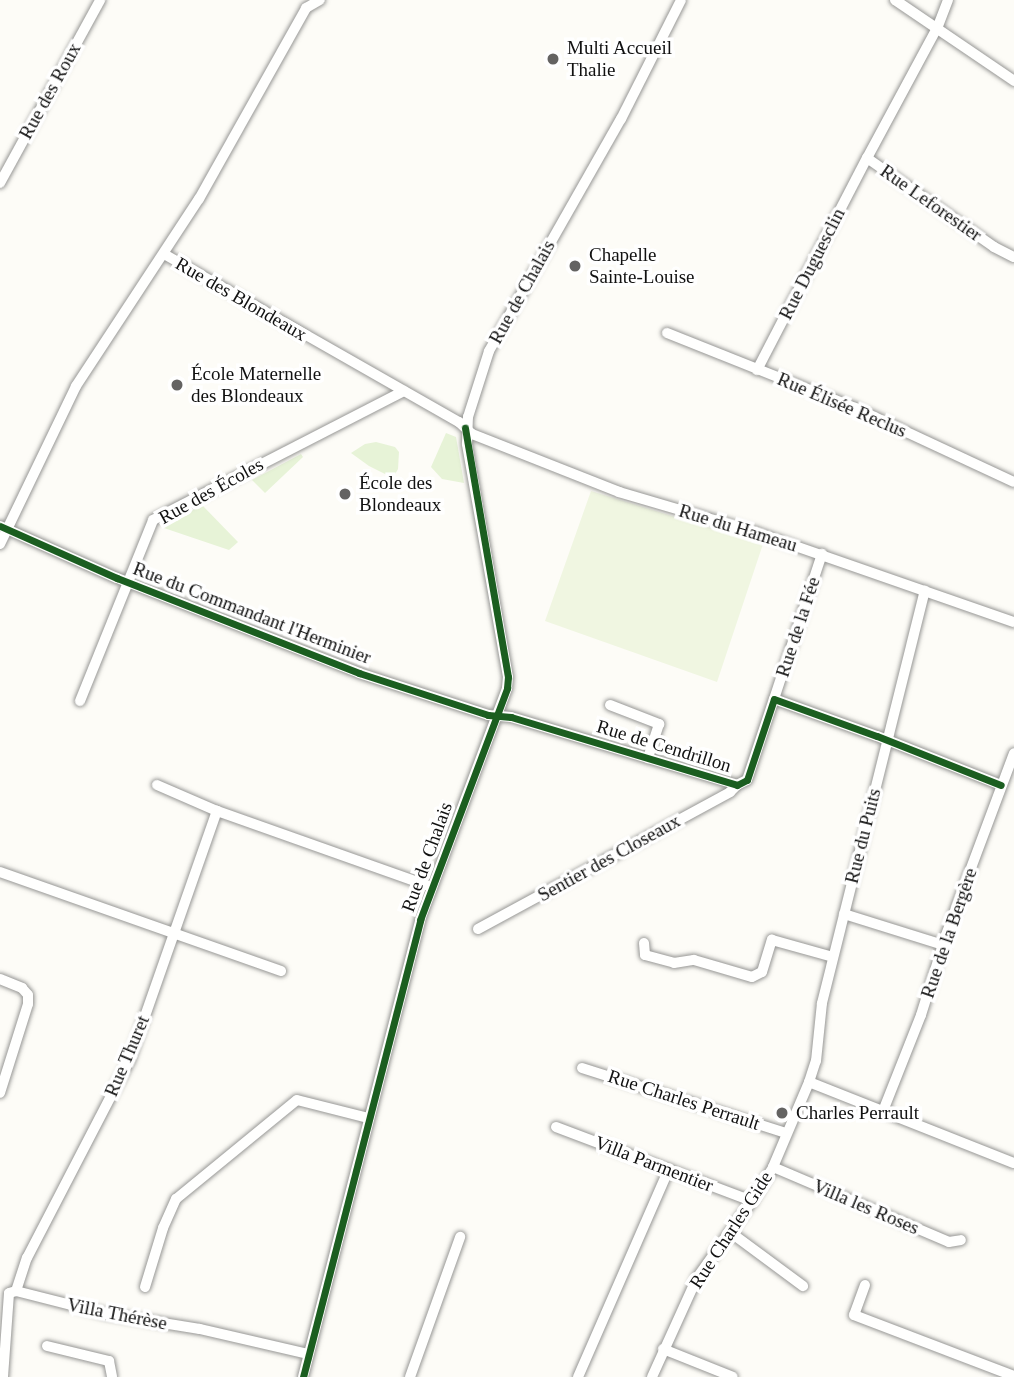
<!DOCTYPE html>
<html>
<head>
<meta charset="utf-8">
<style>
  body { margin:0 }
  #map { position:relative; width:1014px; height:1377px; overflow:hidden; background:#fdfcf7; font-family:"Times New Roman",serif }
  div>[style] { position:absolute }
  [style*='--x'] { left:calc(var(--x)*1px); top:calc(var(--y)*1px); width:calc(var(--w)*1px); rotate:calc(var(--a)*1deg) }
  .green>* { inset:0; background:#e7f3d7 }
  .pitch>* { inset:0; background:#f0f6e1 }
  .roads { filter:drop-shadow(0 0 2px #979795) drop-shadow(0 0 2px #979795) }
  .street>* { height:10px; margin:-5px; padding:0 5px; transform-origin:5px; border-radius:5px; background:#fffffe }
  .cycleway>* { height:7px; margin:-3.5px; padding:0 3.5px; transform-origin:3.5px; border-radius:3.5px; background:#1b5e20 }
  .dots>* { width:19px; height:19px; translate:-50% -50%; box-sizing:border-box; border:4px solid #fff; border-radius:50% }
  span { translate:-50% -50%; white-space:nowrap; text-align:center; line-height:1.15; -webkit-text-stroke:7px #fff; paint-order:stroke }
  .poi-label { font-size:19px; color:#111 }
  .left { translate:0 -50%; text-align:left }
  .street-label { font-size:19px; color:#111 }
</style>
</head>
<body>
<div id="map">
  <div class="green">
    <div style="clip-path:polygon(446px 433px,456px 437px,464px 483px,442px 479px,431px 467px)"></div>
    <div style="clip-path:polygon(376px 442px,395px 447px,399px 452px,398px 469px,393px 478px,369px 466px,351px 453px,365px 444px)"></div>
    <div style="clip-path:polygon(301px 454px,303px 457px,265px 493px,252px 480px)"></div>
    <div style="clip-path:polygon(202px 505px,238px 542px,229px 550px,161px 527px)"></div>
  </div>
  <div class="pitch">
    <div style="clip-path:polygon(591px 491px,763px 544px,717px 682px,545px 621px)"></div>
  </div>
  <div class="roads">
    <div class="street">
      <div style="--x:895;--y:0;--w:144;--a:34.2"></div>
      <div style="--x:948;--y:0;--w:30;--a:111"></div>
      <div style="--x:937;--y:28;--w:148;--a:118.3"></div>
      <div style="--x:867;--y:158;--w:155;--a:35"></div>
      <div style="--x:994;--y:247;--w:22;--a:27"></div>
      <div style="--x:306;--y:8;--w:16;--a:-30"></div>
      <div style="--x:0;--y:183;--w:209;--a:-61.3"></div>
      <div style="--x:164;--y:254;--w:339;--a:29.7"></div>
      <div style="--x:459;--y:422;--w:18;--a:43"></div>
      <div style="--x:472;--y:434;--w:158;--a:21.5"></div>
      <div style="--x:619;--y:492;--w:142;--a:16.4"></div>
      <div style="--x:755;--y:532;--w:274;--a:19.2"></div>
      <div style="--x:667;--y:333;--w:202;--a:21.7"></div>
      <div style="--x:855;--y:408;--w:175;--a:25"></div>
      <div style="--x:757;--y:370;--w:239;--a:-62.6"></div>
      <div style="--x:0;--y:526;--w:128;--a:24"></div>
      <div style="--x:117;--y:578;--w:260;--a:21.4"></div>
      <div style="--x:359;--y:673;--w:136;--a:18"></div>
      <div style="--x:488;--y:715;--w:23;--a:5"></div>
      <div style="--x:511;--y:717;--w:236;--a:16.7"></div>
      <div style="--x:737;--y:785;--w:11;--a:-27"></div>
      <div style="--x:747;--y:780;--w:85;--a:-71.6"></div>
      <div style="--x:774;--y:699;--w:109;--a:19.8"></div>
      <div style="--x:877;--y:736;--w:133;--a:21.6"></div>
      <div style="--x:0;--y:544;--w:175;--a:-64.3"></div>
      <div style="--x:76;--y:386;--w:224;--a:-56.7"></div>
      <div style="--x:199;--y:199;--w:219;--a:-60.7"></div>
      <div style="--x:774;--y:699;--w:153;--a:-71.7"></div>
      <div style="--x:80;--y:701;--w:195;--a:-68"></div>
      <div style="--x:153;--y:520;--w:282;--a:-27.2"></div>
      <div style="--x:610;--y:705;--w:53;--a:21.2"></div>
      <div style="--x:659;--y:724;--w:36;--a:108"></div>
      <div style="--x:157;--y:785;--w:65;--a:23.4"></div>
      <div style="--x:217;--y:811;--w:228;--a:19.5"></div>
      <div style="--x:0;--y:872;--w:298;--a:19.4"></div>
      <div style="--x:844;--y:914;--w:104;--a:17.4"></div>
      <div style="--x:478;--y:929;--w:287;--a:-28.5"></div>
      <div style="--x:730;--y:792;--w:10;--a:-45"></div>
      <div style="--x:644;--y:943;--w:12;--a:85"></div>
      <div style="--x:645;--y:955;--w:30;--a:15"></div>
      <div style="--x:674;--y:963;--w:20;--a:-9"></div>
      <div style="--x:694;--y:960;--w:60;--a:16.3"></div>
      <div style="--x:752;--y:977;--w:11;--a:-27"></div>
      <div style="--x:762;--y:972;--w:34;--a:-73"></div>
      <div style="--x:772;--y:940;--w:63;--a:15.6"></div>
      <div style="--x:0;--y:979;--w:24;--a:22"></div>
      <div style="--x:22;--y:988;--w:9;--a:49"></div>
      <div style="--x:28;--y:995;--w:9;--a:90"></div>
      <div style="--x:28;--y:1004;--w:93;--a:107.5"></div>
      <div style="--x:582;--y:1068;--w:214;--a:17.7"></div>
      <div style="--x:809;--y:1082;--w:220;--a:21.6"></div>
      <div style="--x:883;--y:1111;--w:103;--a:-68.4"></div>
      <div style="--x:921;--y:1015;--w:84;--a:-72.6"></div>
      <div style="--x:946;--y:935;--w:194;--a:-69.5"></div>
      <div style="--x:556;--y:1127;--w:210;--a:20.7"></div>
      <div style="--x:773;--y:1167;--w:191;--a:23.1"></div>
      <div style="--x:949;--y:1242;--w:12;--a:-9"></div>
      <div style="--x:730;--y:1232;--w:91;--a:36.5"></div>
      <div style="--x:865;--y:1285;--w:32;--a:110"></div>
      <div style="--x:854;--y:1315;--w:171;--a:20.9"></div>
      <div style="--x:145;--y:1287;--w:62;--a:-73"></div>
      <div style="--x:163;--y:1228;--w:32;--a:-66"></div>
      <div style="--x:176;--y:1199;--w:156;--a:-39.3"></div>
      <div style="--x:297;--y:1100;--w:73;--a:14.2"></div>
      <div style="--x:16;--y:1291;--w:35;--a:-72"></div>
      <div style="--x:27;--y:1258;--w:224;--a:-62.6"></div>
      <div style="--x:130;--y:1059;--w:263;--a:-70.7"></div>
      <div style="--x:47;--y:1346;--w:64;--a:13.6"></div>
      <div style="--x:109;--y:1361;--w:16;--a:79"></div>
      <div style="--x:663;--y:1349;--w:75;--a:21.8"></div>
      <div style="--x:3;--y:1377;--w:84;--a:-85.9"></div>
      <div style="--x:9;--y:1293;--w:7;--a:-16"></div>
      <div style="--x:16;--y:1291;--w:94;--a:14.2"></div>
      <div style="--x:107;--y:1314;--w:94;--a:9.2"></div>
      <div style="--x:200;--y:1329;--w:111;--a:13"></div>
      <div style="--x:303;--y:1377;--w:472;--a:-75.6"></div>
      <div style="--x:420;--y:920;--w:248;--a:-69.4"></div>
      <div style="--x:507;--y:688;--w:11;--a:-85"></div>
      <div style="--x:508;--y:677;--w:237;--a:-100"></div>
      <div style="--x:467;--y:444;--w:27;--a:-88"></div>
      <div style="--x:468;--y:417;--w:69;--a:-72.3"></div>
      <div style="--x:489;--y:351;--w:267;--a:-60.4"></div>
      <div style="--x:621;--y:119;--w:133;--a:-63.2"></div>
      <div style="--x:410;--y:1377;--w:149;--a:-70.3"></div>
      <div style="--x:578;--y:1377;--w:227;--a:-66.4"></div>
      <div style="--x:652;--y:1377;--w:109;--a:-65.6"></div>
      <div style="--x:697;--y:1278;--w:95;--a:-54.5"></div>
      <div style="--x:752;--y:1201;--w:40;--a:-58"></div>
      <div style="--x:773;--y:1167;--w:92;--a:-67"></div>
      <div style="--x:809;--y:1082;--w:22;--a:-72"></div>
      <div style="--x:816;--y:1061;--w:58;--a:-84.1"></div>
      <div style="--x:822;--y:1003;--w:425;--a:-76"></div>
    </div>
  </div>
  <div class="cycleway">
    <div style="--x:0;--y:526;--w:128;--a:24"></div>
    <div style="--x:117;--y:578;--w:260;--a:21.4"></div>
    <div style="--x:359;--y:673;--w:136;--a:18"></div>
    <div style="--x:488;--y:715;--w:23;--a:5"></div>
    <div style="--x:511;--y:717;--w:236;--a:16.7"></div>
    <div style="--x:737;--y:785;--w:11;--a:-27"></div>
    <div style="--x:747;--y:780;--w:85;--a:-71.6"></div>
    <div style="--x:774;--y:699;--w:109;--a:19.8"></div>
    <div style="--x:877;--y:736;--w:133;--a:21.6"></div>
    <div style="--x:303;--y:1377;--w:472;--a:-75.6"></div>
    <div style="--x:420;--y:920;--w:248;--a:-69.4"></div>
    <div style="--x:507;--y:688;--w:11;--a:-85"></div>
    <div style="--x:508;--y:677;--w:253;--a:-99.8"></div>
  </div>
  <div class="dots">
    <div style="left:553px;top:59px;background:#646362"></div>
    <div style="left:575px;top:266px;background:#646362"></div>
    <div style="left:177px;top:385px;background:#646362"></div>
    <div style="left:345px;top:494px;background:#646362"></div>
    <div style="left:782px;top:1113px;background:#646362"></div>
  </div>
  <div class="poi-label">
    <span class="left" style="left:567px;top:59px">Multi Accueil<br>Thalie</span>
    <span class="left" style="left:589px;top:266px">Chapelle<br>Sainte-Louise</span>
    <span class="left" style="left:191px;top:385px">École Maternelle<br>des Blondeaux</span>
    <span class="left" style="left:359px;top:494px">École des<br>Blondeaux</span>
    <span class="left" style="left:796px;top:1113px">Charles Perrault</span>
  </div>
  <div class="street-label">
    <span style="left:50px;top:91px;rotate:-61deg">Rue des Roux</span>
    <span style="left:931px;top:203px;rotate:35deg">Rue Leforestier</span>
    <span style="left:812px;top:264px;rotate:-63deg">Rue Duguesclin</span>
    <span style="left:522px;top:292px;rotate:-61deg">Rue de Chalais</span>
    <span style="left:241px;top:299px;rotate:30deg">Rue des Blondeaux</span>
    <span style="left:842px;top:405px;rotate:23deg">Rue Élisée Reclus</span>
    <span style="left:211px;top:491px;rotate:-29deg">Rue des Écoles</span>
    <span style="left:738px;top:528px;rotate:17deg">Rue du Hameau</span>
    <span style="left:252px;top:613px;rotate:21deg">Rue du Commandant l'Herminier</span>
    <span style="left:798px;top:627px;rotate:-72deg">Rue de la Fée</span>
    <span style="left:664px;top:746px;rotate:17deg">Rue de Cendrillon</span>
    <span style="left:863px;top:836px;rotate:-76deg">Rue du Puits</span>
    <span style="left:427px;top:857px;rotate:-70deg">Rue de Chalais</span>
    <span style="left:609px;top:858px;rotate:-29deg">Sentier des Closeaux</span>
    <span style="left:949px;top:933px;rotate:-71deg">Rue de la Bergère</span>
    <span style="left:127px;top:1056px;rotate:-67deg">Rue Thuret</span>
    <span style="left:684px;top:1100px;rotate:18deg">Rue Charles Perrault</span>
    <span style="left:654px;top:1164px;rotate:21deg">Villa Parmentier</span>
    <span style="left:866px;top:1207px;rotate:23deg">Villa les Roses</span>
    <span style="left:731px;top:1230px;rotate:-57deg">Rue Charles Gide</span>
    <span style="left:117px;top:1314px;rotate:11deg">Villa Thérèse</span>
  </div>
</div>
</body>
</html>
